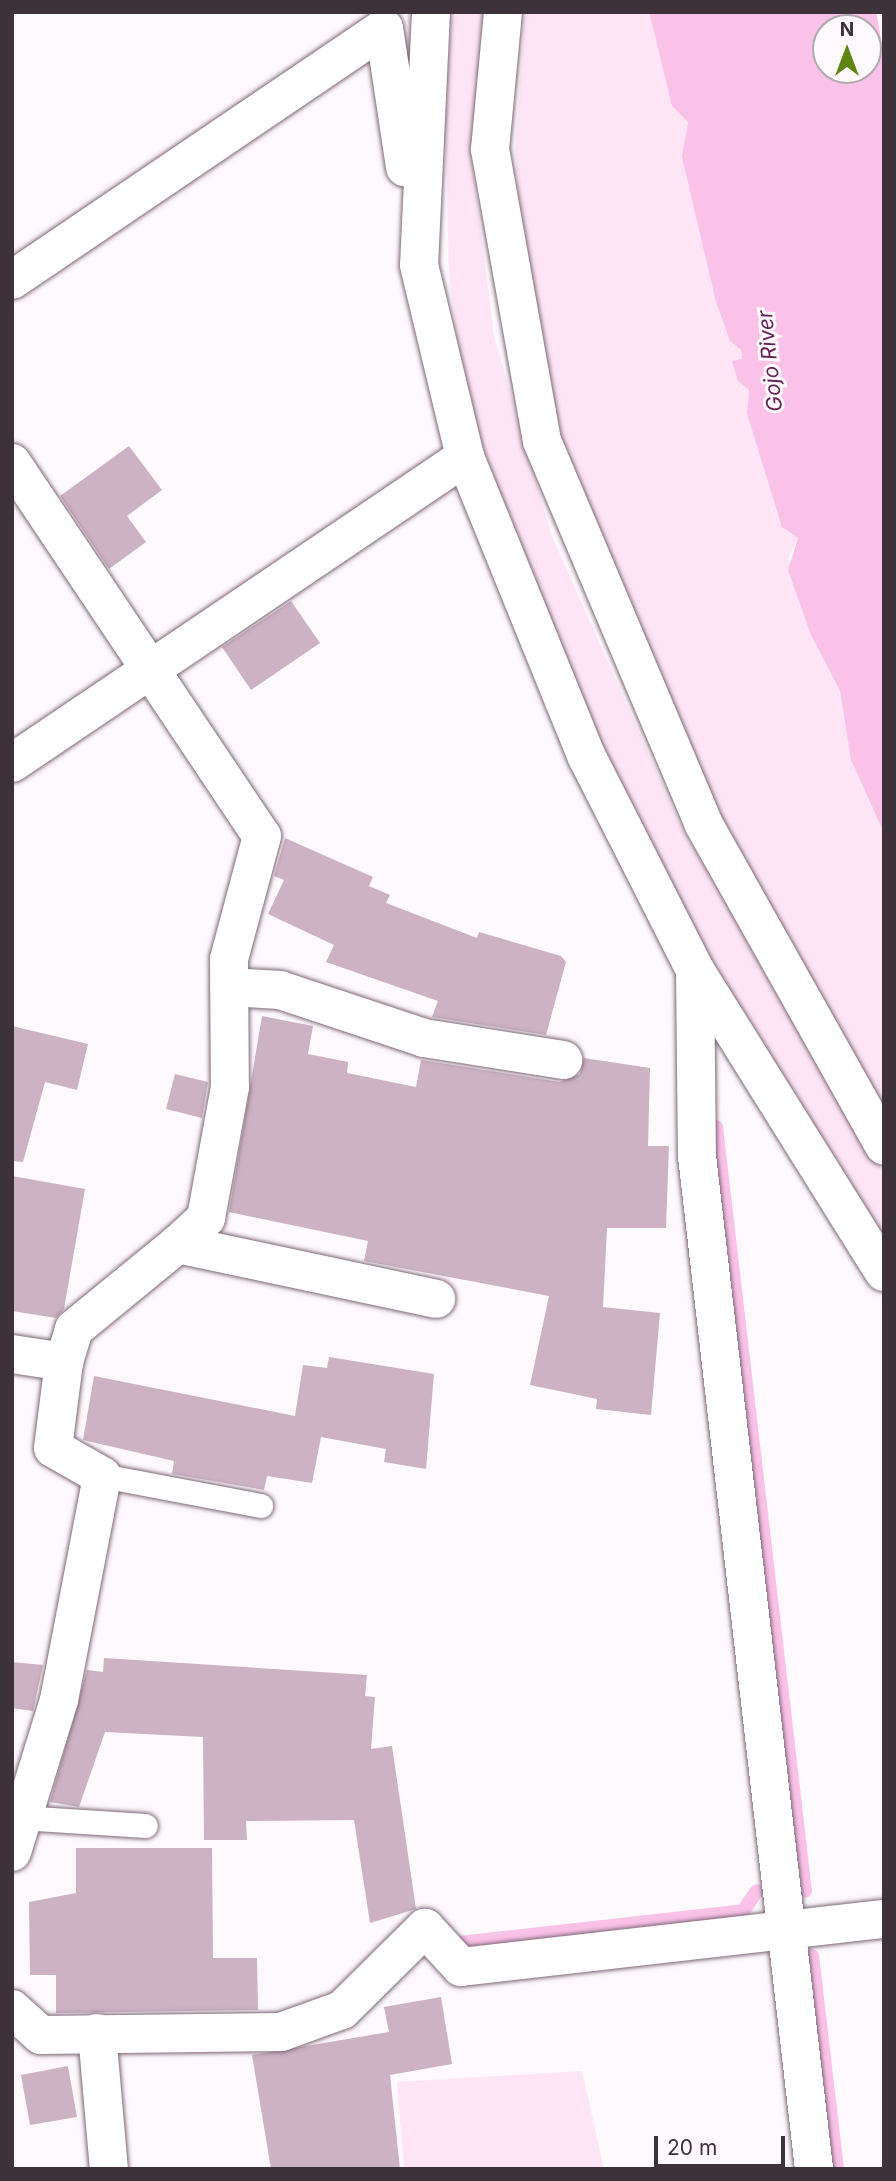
<!DOCTYPE html>
<html>
<head>
<meta charset="utf-8">
<style>
  body { margin:0 }
  #map { position:relative; width:896px; height:2181px; overflow:hidden; background:#fef9fd; font-family:Inter,sans-serif }
  div>[style] { position:absolute }
  [style*='--x'] { left:calc(var(--x)*1px); top:calc(var(--y)*1px); width:calc(var(--w)*1px); rotate:calc(var(--a)*1deg) }
  .green>* { inset:0; background:#fde5f5 }
  .water>* { inset:0; background:#fbc2e9 }
  .stream>* { height:14px; margin:-7px; padding:0 7px; transform-origin:7px; border-radius:7px; background:#fbc2e9 }
  .building>* { inset:0; background:#ccb2c3 }
  .roads { filter:drop-shadow(0 0 2px #7f6878) drop-shadow(0 0 2px #7f6878) }
  .lane>* { height:24px; margin:-12px; padding:0 12px; transform-origin:12px; border-radius:12px; background:#fff }
  .street>* { height:38px; margin:-19px; padding:0 19px; transform-origin:19px; border-radius:19px; background:#fff }
  span { translate:-50% -50%; white-space:nowrap; text-align:center; line-height:1.15; -webkit-text-stroke:6px #fef9fd; paint-order:stroke }
  .water-label { font-size:21px; color:#642454; font-style:italic }
  .frame { position:absolute; inset:0; border:14px solid #3d3239; pointer-events:none }
  .north { position:absolute; left:812px; top:14px; width:70px; height:70px; box-sizing:border-box; background:#fef9fd; border:2px solid #b1a9af; border-radius:50%; rotate:0deg; font-size:19px; font-weight:700; line-height:28px; text-align:center; color:#3d3239 }
  .north::after { content:''; display:block; margin:auto; width:24px; height:32px; background:#5e8610; clip-path:polygon(50% 0,100% 100%,50% 72%,0 100%) }
  .scale { position:absolute; left:654px; top:2136px; width:131px; height:32px; box-sizing:border-box; border:4px solid #3d3239; border-top:0; padding-left:9px; font-size:21px; line-height:24px; white-space:nowrap; color:#3d3239; -webkit-text-stroke:5px #fef9fd; paint-order:stroke }
</style>
</head>
<body>
<div id="map">
  <div class="green">
    <div style="clip-path:polygon(452px 12px,486px 12px,471px 152px,494px 336px,551px 534px,683px 831px,884px 1173px,884px 1243px,744px 1023px,593px 735px,466px 402px,449px 276px,445px 108px)"></div>
    <div style="clip-path:polygon(525px 12px,649px 12px,672px 106px,688px 122px,716px 302px,730px 341px,741px 350px,742px 360px,733px 361px,749px 389px,747px 414px,782px 526px,798px 538px,788px 559px,811px 635px,840px 691px,851px 760px,884px 833px,884px 1113px,718px 817px,594px 538px,543px 388px,524px 270px,515px 149px)"></div>
    <div style="clip-path:polygon(582px 2071px,604px 2169px,404px 2169px,397px 2082px)"></div>
  </div>
  <div class="water">
    <div style="clip-path:polygon(evenodd,649px 12px,876px 12px,884px 54px,884px 833px,851px 760px,840px 691px,811px 635px,788px 570px,798px 538px,782px 527px,747px 414px,749px 390px,738px 381px,732px 361px,742px 359px,741px 350px,730px 341px,716px 302px,682px 157px,688px 122px,672px 106px,649px 12px,826px 28px,868px 28px,868px 70px,826px 70px,826px 28px)"></div>
  </div>
  <div class="stream">
    <div style="--x:716;--y:1127;--w:769;--a:83.36"></div>
    <div style="--x:459;--y:1943;--w:286;--a:-6.4"></div>
    <div style="--x:743;--y:1911;--w:24;--a:-55"></div>
    <div style="--x:812;--y:1956;--w:214;--a:83.3"></div>
  </div>
  <div class="building">
    <div style="clip-path:polygon(129px 446px,162px 490px,127px 516px,146px 542px,109px 569px,60px 496px)"></div>
    <div style="clip-path:polygon(291px 601px,320px 643px,251px 690px,222px 647px)"></div>
    <div style="clip-path:polygon(285px 838px,373px 877px,369px 886px,390px 895px,386px 903px,477px 938px,479px 932px,561px 956px,566px 962px,546px 1035px,432px 1017px,438px 1001px,326px 962px,334px 945px,268px 914px,284px 880px,274px 876px)"></div>
    <div style="clip-path:polygon(262px 1016px,313px 1026px,308px 1054px,348px 1062px,347px 1073px,416px 1087px,421px 1060px,560px 1082px,580px 1074px,584px 1058px,650px 1068px,648px 1146px,669px 1146px,666px 1228px,607px 1228px,603px 1307px,660px 1313px,651px 1415px,596px 1409px,597px 1399px,530px 1385px,549px 1296px,364px 1261px,368px 1241px,229px 1212px)"></div>
    <div style="clip-path:polygon(12px 1026px,88px 1044px,77px 1090px,45px 1082px,23px 1162px,12px 1161px)"></div>
    <div style="clip-path:polygon(175px 1074px,208px 1082px,202px 1118px,166px 1109px)"></div>
    <div style="clip-path:polygon(12px 1176px,85px 1189px,64px 1309px,56px 1318px,12px 1311px)"></div>
    <div style="clip-path:polygon(329px 1357px,434px 1374px,426px 1469px,384px 1462px,386px 1449px,321px 1437px,312px 1483px,267px 1476px,264px 1490px,172px 1474px,174px 1461px,83px 1440px,94px 1376px,295px 1416px,303px 1365px,327px 1368px)"></div>
    <div style="clip-path:polygon(104px 1658px,367px 1675px,365px 1696px,375px 1697px,371px 1749px,392px 1746px,416px 1909px,370px 1923px,354px 1820px,246px 1821px,247px 1840px,204px 1840px,203px 1737px,105px 1732px,79px 1807px,50px 1802px,87px 1670px,103px 1672px)"></div>
    <div style="clip-path:polygon(12px 1662px,43px 1665px,33px 1711px,12px 1708px)"></div>
    <div style="clip-path:polygon(76px 1848px,212px 1848px,213px 1958px,257px 1958px,258px 2010px,56px 2013px,56px 1975px,30px 1975px,29px 1902px,76px 1893px)"></div>
    <div style="clip-path:polygon(441px 1997px,452px 2064px,390px 2075px,400px 2169px,271px 2169px,252px 2055px,389px 2032px,384px 2007px)"></div>
    <div style="clip-path:polygon(68px 2066px,77px 2117px,30px 2125px,21px 2075px)"></div>
  </div>
  <div class="roads">
    <div class="lane">
      <div style="--x:102;--y:1476;--w:162;--a:10.7"></div>
      <div style="--x:21;--y:1818;--w:125;--a:3.7"></div>
    </div>
    <div class="street">
      <div style="--x:431;--y:12;--w:253;--a:92.7"></div>
      <div style="--x:419;--y:265;--w:197;--a:76.5"></div>
      <div style="--x:465;--y:457;--w:324;--a:67.9"></div>
      <div style="--x:587;--y:757;--w:239;--a:63.1"></div>
      <div style="--x:695;--y:970;--w:356;--a:58"></div>
      <div style="--x:503;--y:12;--w:138;--a:95.4"></div>
      <div style="--x:490;--y:149;--w:297;--a:79.9"></div>
      <div style="--x:542;--y:441;--w:415;--a:67.1"></div>
      <div style="--x:703;--y:823;--w:370;--a:60.7"></div>
      <div style="--x:12;--y:280;--w:449;--a:-34.1"></div>
      <div style="--x:384;--y:28;--w:141;--a:81.4"></div>
      <div style="--x:12;--y:463;--w:449;--a:56.2"></div>
      <div style="--x:262;--y:836;--w:127;--a:105"></div>
      <div style="--x:229;--y:959;--w:128;--a:89.6"></div>
      <div style="--x:230;--y:1087;--w:133;--a:100.4"></div>
      <div style="--x:206;--y:1218;--w:38;--a:137"></div>
      <div style="--x:12;--y:763;--w:547;--a:-34.04"></div>
      <div style="--x:695;--y:970;--w:186;--a:89.4"></div>
      <div style="--x:697;--y:1156;--w:1020;--a:83.41"></div>
      <div style="--x:229;--y:987;--w:51;--a:3.4"></div>
      <div style="--x:280;--y:990;--w:152;--a:18.4"></div>
      <div style="--x:424;--y:1038;--w:141;--a:9"></div>
      <div style="--x:12;--y:1354;--w:53;--a:8.7"></div>
      <div style="--x:64;--y:1362;--w:34;--a:-73"></div>
      <div style="--x:74;--y:1329;--w:134;--a:-39.3"></div>
      <div style="--x:178;--y:1244;--w:264;--a:12"></div>
      <div style="--x:12;--y:1852;--w:159;--a:-72.8"></div>
      <div style="--x:59;--y:1700;--w:228;--a:-79.1"></div>
      <div style="--x:102;--y:1476;--w:56;--a:-150.3"></div>
      <div style="--x:53;--y:1448;--w:87;--a:-82.7"></div>
      <div style="--x:12;--y:2009;--w:39;--a:42"></div>
      <div style="--x:41;--y:2035;--w:240;--a:-0.7"></div>
      <div style="--x:281;--y:2032;--w:65;--a:-19.8"></div>
      <div style="--x:342;--y:2010;--w:117;--a:-44.7"></div>
      <div style="--x:425;--y:1928;--w:53;--a:47.3"></div>
      <div style="--x:461;--y:1967;--w:426;--a:-6.5"></div>
      <div style="--x:97;--y:2033;--w:137;--a:85"></div>
    </div>
  </div>
  <div class="water-label">
    <span style="left:770px;top:361px;rotate:-96deg">Gojo River</span>
  </div>
  <div class="frame"></div>
  <div class="north">N</div>
  <div class="scale">20 m</div>
</div>
</body>
</html>
